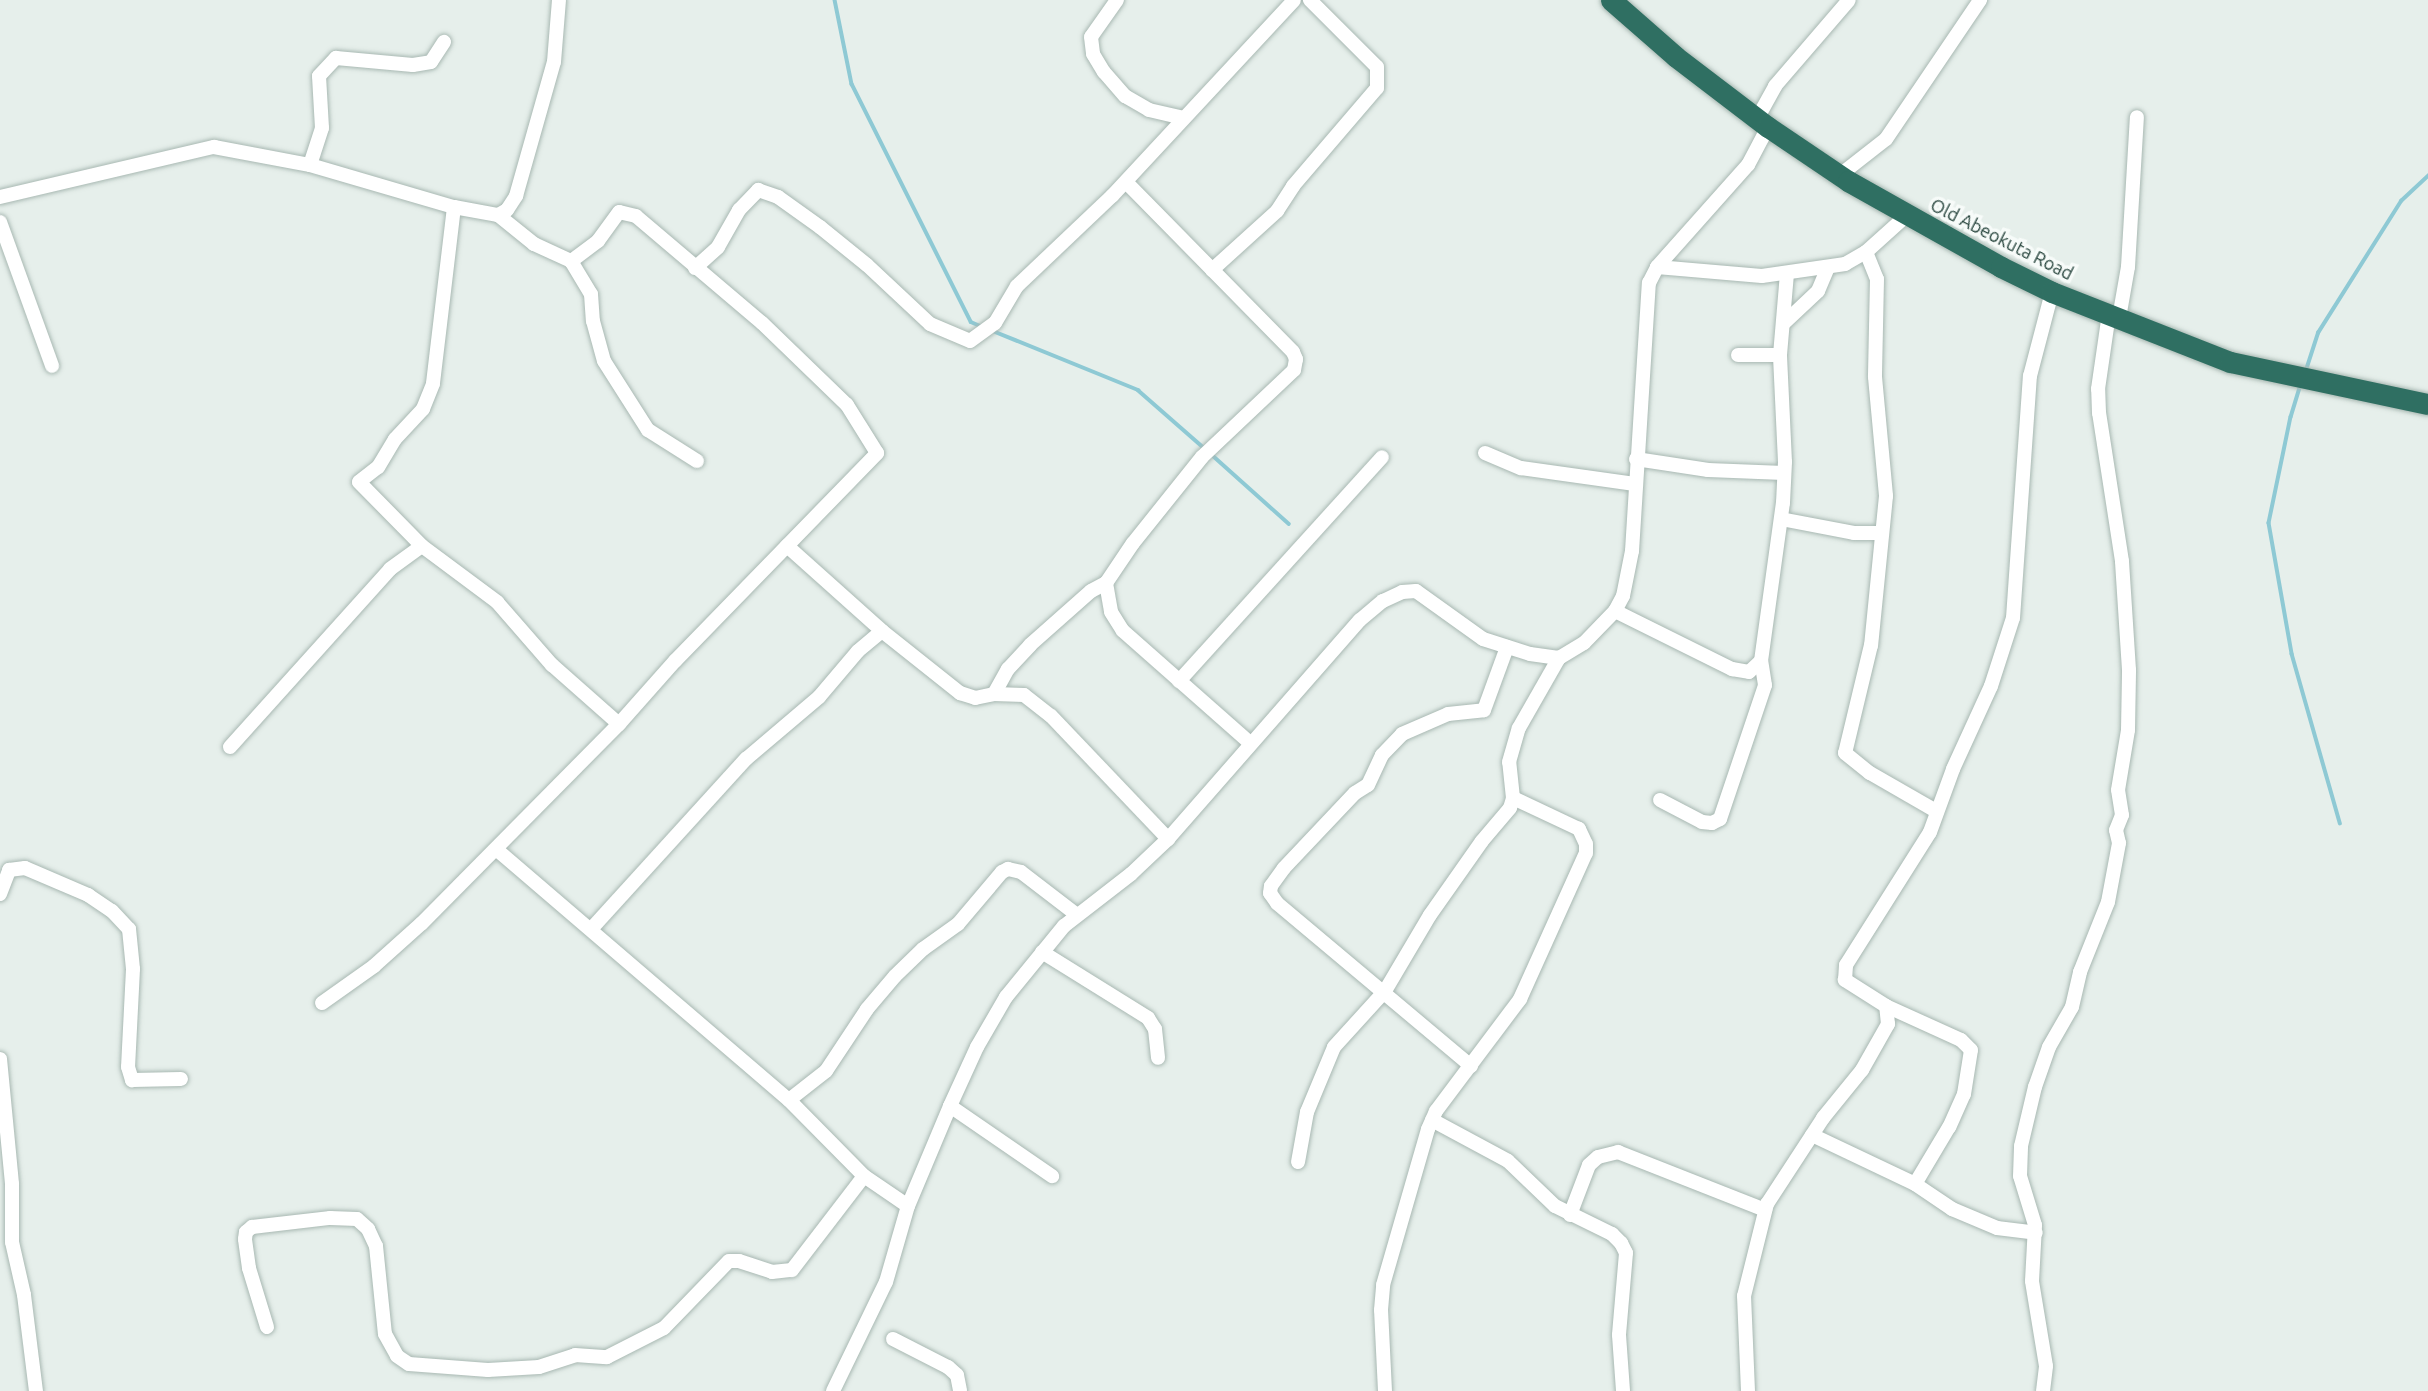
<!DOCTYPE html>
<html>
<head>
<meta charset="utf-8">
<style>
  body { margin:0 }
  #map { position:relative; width:2428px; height:1391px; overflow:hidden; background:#e6efeb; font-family:Ubuntu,sans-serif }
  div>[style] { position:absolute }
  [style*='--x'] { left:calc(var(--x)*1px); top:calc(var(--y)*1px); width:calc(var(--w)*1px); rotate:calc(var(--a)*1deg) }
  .stream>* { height:3.5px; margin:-1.75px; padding:0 1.75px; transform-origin:1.75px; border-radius:1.75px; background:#8ec9d4 }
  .roads { filter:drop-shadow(0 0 2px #a8b8b2) drop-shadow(0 0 2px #a8b8b2) }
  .minor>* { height:14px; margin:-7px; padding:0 7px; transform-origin:7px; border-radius:7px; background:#fff }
  .highway>* { height:21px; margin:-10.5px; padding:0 10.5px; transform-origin:10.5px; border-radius:10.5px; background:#2f6f62 }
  span { translate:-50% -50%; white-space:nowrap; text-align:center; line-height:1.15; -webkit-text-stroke:7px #f7fbf9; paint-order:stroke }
  .street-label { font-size:18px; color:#24423a }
</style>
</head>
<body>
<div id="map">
  <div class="stream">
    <div style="--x:835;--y:0;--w:86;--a:78.6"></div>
    <div style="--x:852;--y:84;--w:266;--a:63.4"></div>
    <div style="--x:971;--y:322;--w:13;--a:23"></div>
    <div style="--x:993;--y:331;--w:157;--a:22.1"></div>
    <div style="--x:1138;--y:390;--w:88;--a:41.3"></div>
    <div style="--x:2307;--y:367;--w:36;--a:-72"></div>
    <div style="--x:2318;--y:333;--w:156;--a:-57.8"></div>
    <div style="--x:2401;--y:201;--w:37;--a:-43"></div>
    <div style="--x:2300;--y:388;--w:30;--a:107"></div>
    <div style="--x:2291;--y:417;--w:108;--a:101.7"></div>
    <div style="--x:2269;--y:523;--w:133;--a:80"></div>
    <div style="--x:2292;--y:654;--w:176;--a:74.1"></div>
    <div style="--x:1210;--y:453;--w:106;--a:41.9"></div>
  </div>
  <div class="roads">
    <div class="minor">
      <div style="--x:1117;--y:0;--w:45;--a:125.1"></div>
      <div style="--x:1091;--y:37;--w:17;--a:83"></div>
      <div style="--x:1093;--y:54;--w:21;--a:59"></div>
      <div style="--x:1104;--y:72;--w:32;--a:49"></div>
      <div style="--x:1125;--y:96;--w:28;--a:30"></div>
      <div style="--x:1149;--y:110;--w:35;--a:13"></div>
      <div style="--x:1757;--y:119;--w:38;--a:-61"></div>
      <div style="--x:1775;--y:86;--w:113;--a:-49.3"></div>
      <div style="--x:310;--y:165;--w:39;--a:-72"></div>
      <div style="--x:322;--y:128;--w:52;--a:-93.3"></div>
      <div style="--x:319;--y:76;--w:25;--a:-47"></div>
      <div style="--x:336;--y:58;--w:77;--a:5.2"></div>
      <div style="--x:413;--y:65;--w:18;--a:-9"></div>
      <div style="--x:431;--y:62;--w:24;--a:-57"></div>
      <div style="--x:1840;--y:175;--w:58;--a:-38"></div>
      <div style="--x:1886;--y:139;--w:168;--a:-55.9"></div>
      <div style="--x:1126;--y:182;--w:238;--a:45.5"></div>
      <div style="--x:1293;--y:352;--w:8;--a:67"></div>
      <div style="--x:1296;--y:359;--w:11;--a:100"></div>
      <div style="--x:1294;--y:370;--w:127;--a:136.6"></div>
      <div style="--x:1202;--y:457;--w:110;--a:128.7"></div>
      <div style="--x:1133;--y:543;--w:48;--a:124"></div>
      <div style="--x:1106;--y:583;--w:29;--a:80"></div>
      <div style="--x:1111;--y:612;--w:22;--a:58"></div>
      <div style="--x:1123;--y:631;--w:168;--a:41.4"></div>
      <div style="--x:0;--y:197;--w:220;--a:-13.2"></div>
      <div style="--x:214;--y:147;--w:98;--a:10.6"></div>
      <div style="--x:310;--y:165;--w:150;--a:16.3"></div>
      <div style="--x:454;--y:207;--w:45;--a:10.3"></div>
      <div style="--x:498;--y:215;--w:10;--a:-29"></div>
      <div style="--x:507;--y:210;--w:17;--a:-57"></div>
      <div style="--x:516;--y:196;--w:139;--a:-74.2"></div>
      <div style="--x:554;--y:62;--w:62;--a:-85.4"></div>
      <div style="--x:454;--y:207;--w:178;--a:96.8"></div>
      <div style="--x:433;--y:384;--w:27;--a:112"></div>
      <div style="--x:423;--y:409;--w:41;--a:133"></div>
      <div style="--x:395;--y:439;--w:33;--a:121"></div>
      <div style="--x:378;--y:467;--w:24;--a:142"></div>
      <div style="--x:359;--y:482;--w:90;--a:45.5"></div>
      <div style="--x:422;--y:546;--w:94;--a:36.7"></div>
      <div style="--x:497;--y:602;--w:84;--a:48.9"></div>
      <div style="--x:552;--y:665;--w:89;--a:41.4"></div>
      <div style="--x:0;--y:222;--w:153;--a:70.1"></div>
      <div style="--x:1866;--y:252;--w:29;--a:68"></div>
      <div style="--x:1877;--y:279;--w:98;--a:91.2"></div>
      <div style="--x:1875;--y:377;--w:120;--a:84.7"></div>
      <div style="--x:1886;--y:496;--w:150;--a:95.7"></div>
      <div style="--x:1871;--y:645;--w:111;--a:103.5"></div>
      <div style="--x:1845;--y:753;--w:32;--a:39"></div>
      <div style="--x:1870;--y:773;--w:76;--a:29.9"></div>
      <div style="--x:571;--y:261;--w:39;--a:59"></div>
      <div style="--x:591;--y:294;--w:27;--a:86"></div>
      <div style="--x:593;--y:321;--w:41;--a:74.6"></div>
      <div style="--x:604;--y:361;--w:82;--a:57.5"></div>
      <div style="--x:648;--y:430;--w:58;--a:32.3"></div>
      <div style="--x:1657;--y:267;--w:105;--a:4.9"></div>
      <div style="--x:1762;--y:276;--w:84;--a:-8.2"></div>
      <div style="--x:1845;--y:264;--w:24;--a:-30"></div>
      <div style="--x:1866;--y:252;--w:54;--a:-42"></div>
      <div style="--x:695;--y:268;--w:31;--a:-42"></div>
      <div style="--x:718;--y:247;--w:43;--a:-60.4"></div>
      <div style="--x:739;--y:210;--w:28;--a:-46"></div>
      <div style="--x:758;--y:190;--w:21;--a:19"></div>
      <div style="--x:778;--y:197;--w:52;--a:35.5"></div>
      <div style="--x:820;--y:227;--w:60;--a:39"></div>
      <div style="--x:867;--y:265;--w:86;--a:43.1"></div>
      <div style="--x:930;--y:324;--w:43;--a:23"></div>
      <div style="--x:970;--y:341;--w:31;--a:-36"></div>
      <div style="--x:995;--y:323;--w:43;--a:-59.3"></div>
      <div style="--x:1017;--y:286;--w:131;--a:-43.5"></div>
      <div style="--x:1112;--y:196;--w:267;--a:-47.1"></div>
      <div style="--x:1212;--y:270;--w:88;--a:-42.2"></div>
      <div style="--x:1277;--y:211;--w:30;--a:-57"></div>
      <div style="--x:1293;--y:186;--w:129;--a:-49.4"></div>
      <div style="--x:1377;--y:88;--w:21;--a:-90"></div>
      <div style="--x:1377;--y:67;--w:95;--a:-135"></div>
      <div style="--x:2119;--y:318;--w:52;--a:-80"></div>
      <div style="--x:2128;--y:267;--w:150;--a:-86.6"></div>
      <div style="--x:1783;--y:324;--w:48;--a:-43.3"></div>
      <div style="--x:1818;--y:291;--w:26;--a:-67"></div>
      <div style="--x:1738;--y:355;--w:42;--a:0"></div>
      <div style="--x:1485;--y:453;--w:39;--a:23"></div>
      <div style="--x:1521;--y:468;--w:115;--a:8"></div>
      <div style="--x:1636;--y:459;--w:73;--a:8.7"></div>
      <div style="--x:1708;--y:470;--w:76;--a:2.3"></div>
      <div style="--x:1781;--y:519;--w:74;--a:10.9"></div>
      <div style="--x:1854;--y:533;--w:28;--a:0"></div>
      <div style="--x:787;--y:546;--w:127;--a:41.8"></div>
      <div style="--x:1615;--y:611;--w:131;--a:26.4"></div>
      <div style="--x:1732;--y:669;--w:17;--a:10"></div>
      <div style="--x:1749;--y:672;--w:16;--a:-43"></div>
      <div style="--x:1179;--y:681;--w:302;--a:-47.8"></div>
      <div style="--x:994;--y:694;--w:29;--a:-61"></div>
      <div style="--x:1008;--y:669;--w:33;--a:-47"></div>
      <div style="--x:1030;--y:645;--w:81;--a:-41.5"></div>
      <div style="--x:1091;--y:591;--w:17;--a:-28"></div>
      <div style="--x:230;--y:747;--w:239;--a:-48"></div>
      <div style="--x:390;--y:569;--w:39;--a:-36"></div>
      <div style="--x:1660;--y:800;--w:47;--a:27.6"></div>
      <div style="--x:1702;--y:822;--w:10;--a:6"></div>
      <div style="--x:1712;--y:823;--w:9;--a:-27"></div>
      <div style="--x:1720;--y:819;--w:141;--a:-71.4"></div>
      <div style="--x:1765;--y:685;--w:24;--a:-99"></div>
      <div style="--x:1761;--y:661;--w:160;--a:-82.1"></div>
      <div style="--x:1783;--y:503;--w:41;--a:-87.2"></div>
      <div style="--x:1785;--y:462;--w:107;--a:-92.7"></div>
      <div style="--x:1780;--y:355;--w:82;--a:-85.1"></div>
      <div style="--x:496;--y:849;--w:386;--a:40.6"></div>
      <div style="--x:789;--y:1100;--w:47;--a:-38.1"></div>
      <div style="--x:826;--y:1071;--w:74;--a:-56.5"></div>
      <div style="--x:867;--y:1009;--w:43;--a:-49.7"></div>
      <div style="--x:895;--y:976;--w:39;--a:-44"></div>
      <div style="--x:923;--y:949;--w:43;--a:-35.5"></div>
      <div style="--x:958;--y:924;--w:68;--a:-49.8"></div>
      <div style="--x:1002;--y:872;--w:7;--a:-27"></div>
      <div style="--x:1008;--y:869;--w:13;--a:13"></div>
      <div style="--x:1021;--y:872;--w:71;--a:37.5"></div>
      <div style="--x:0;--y:894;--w:26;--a:-69"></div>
      <div style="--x:9;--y:870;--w:16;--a:-7"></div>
      <div style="--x:25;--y:868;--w:69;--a:23.2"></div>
      <div style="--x:88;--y:895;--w:29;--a:34"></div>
      <div style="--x:112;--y:911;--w:25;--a:47"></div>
      <div style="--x:129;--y:929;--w:40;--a:84.3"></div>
      <div style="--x:133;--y:969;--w:98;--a:92.9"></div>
      <div style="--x:128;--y:1067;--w:14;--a:73"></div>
      <div style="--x:132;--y:1080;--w:49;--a:-1.2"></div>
      <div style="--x:592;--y:928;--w:229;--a:-47.7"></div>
      <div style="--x:746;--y:759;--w:96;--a:-40.3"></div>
      <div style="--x:819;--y:697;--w:60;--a:-49.7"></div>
      <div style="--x:858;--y:651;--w:31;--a:-40"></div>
      <div style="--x:882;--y:631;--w:100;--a:38.5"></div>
      <div style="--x:960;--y:693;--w:16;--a:18"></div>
      <div style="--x:975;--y:698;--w:19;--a:-12"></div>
      <div style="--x:994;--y:694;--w:30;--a:2"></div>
      <div style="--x:1024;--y:695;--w:34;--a:38"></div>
      <div style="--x:1051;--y:716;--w:170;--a:46.4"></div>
      <div style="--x:1042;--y:952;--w:125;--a:31.9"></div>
      <div style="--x:1148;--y:1018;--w:13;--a:58"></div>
      <div style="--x:1155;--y:1029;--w:29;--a:84"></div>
      <div style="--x:322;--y:1003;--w:64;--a:-35.4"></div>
      <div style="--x:374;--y:966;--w:64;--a:-41.9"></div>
      <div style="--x:422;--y:923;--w:280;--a:-45.3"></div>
      <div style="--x:619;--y:724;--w:84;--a:-48.4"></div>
      <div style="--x:675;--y:661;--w:290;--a:-45.8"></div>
      <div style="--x:877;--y:453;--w:57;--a:-122"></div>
      <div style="--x:847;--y:405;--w:118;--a:-136"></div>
      <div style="--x:762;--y:323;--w:165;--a:-139.7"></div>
      <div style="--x:636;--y:216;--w:17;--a:-167"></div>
      <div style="--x:619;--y:212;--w:36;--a:126"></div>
      <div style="--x:598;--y:241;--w:34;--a:143"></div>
      <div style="--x:571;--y:261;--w:41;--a:-155.3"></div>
      <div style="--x:534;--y:244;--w:46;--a:-141.1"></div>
      <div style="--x:1886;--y:1006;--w:82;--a:24.4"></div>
      <div style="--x:1961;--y:1040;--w:14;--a:45"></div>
      <div style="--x:1971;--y:1050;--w:45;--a:99"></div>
      <div style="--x:1964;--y:1094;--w:36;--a:114"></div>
      <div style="--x:1949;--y:1127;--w:66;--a:120.8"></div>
      <div style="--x:0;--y:1059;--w:126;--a:84.5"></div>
      <div style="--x:12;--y:1184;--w:58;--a:90"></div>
      <div style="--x:12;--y:1242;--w:54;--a:77.2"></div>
      <div style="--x:24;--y:1295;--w:97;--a:82.9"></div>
      <div style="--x:1471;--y:1066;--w:253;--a:-140"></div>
      <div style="--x:1277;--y:903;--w:12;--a:-125"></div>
      <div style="--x:1270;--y:893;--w:7;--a:-82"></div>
      <div style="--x:1271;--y:886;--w:22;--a:-54"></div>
      <div style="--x:1284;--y:868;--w:103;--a:-46.6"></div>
      <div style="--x:1355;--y:793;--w:15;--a:-32"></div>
      <div style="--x:1368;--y:785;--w:33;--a:-65"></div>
      <div style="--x:1382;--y:755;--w:29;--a:-46"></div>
      <div style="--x:1402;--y:734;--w:50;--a:-23.5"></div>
      <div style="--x:1448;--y:714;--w:36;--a:-6"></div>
      <div style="--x:1484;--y:710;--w:67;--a:-69.9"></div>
      <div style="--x:789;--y:1100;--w:107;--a:45.4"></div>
      <div style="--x:864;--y:1176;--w:53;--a:34.3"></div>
      <div style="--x:950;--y:1106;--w:124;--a:34.5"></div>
      <div style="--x:1432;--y:1120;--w:86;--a:28.3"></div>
      <div style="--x:1508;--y:1161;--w:65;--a:43.8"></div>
      <div style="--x:1555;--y:1206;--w:64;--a:26.2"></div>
      <div style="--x:1612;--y:1234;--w:13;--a:45"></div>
      <div style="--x:1621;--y:1243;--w:11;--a:63"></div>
      <div style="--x:1626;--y:1253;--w:82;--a:94.9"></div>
      <div style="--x:1619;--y:1335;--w:56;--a:85.9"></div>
      <div style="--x:1812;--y:1135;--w:114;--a:25.4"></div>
      <div style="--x:1915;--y:1184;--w:45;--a:34"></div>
      <div style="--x:1952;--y:1209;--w:49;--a:22.9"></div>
      <div style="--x:1997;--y:1228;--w:39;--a:7"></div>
      <div style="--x:1298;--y:1162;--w:51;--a:-79.8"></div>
      <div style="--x:1307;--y:1112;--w:70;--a:-67.4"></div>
      <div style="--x:1334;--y:1047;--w:76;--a:-47.7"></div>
      <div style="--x:1385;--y:991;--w:88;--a:-59.4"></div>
      <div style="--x:1430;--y:915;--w:90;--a:-54.9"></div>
      <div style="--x:1482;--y:841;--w:43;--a:-49.7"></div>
      <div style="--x:1510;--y:808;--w:10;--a:-73"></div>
      <div style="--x:1513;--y:798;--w:36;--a:-96"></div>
      <div style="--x:1509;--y:762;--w:35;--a:-74"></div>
      <div style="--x:1519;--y:728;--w:81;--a:-60.3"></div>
      <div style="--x:1570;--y:1215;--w:53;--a:-69.2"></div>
      <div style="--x:1589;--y:1165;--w:12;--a:-42"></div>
      <div style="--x:1598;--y:1157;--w:21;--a:-14"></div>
      <div style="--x:1618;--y:1152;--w:158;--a:21.5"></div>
      <div style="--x:267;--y:1327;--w:62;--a:-107"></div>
      <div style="--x:249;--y:1268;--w:29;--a:-98"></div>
      <div style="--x:245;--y:1239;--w:7;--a:-82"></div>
      <div style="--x:246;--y:1232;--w:8;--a:-40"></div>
      <div style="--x:252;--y:1227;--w:79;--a:-6.6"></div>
      <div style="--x:330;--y:1218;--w:27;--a:2"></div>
      <div style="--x:357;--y:1219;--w:15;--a:42"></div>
      <div style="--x:368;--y:1229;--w:19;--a:65"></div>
      <div style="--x:376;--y:1246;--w:88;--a:84.2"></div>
      <div style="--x:385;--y:1334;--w:25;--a:61"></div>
      <div style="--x:397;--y:1356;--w:14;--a:34"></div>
      <div style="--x:409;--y:1364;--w:79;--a:4.3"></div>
      <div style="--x:488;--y:1370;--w:51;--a:-3.4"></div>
      <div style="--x:539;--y:1367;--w:38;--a:-18"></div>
      <div style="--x:575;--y:1355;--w:32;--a:4"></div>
      <div style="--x:607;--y:1357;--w:64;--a:-27"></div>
      <div style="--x:664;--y:1328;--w:93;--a:-45.9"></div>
      <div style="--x:729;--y:1261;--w:10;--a:0"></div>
      <div style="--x:739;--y:1261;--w:35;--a:18"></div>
      <div style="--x:772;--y:1272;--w:20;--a:-6"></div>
      <div style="--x:792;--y:1270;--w:118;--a:-52.5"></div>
      <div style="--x:893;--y:1339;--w:62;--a:27"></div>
      <div style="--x:948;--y:1367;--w:12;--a:42"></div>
      <div style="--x:957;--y:1375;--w:16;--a:79"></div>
      <div style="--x:833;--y:1391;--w:121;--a:-64.1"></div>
      <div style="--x:886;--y:1282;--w:79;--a:-73.9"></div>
      <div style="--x:908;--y:1206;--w:108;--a:-67.2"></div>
      <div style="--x:950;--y:1106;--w:65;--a:-65.4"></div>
      <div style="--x:977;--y:1047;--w:58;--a:-59.9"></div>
      <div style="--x:1006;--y:997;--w:92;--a:-50.8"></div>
      <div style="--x:1064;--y:926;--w:85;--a:-37.8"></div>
      <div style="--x:1131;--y:874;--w:51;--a:-43.4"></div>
      <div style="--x:1168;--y:839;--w:291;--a:-48.8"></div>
      <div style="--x:1360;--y:620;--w:30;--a:-40"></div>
      <div style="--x:1383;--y:601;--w:21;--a:-25"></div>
      <div style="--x:1402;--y:592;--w:14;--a:-4"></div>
      <div style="--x:1416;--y:591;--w:82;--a:35.6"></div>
      <div style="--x:1483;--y:639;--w:49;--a:17.7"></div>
      <div style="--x:1530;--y:654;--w:29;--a:8"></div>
      <div style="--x:1559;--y:658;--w:29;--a:-31"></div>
      <div style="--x:1584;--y:643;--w:45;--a:-45.9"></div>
      <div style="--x:1615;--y:611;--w:17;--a:-62"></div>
      <div style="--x:1623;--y:596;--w:46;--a:-78.7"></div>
      <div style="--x:1632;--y:551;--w:269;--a:-86.4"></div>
      <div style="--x:1649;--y:283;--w:18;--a:-63"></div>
      <div style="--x:1657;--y:267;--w:137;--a:-48.3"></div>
      <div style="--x:1748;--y:165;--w:43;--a:-62.2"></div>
      <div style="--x:1385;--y:1391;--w:81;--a:-92.8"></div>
      <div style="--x:1381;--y:1310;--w:25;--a:-85"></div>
      <div style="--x:1383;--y:1285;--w:162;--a:-73.9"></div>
      <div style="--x:1428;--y:1129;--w:20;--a:-66"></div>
      <div style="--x:1436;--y:1111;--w:140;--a:-53.1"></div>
      <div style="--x:1520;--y:999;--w:160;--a:-65.7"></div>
      <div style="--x:1586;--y:853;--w:9;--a:-90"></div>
      <div style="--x:1586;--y:844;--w:17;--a:-115"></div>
      <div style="--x:1579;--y:829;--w:73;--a:-154.8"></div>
      <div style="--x:1748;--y:1391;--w:95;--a:-92.4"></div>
      <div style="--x:1744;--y:1296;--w:95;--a:-76"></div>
      <div style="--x:1767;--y:1204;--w:103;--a:-56.9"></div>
      <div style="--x:1823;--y:1118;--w:62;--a:-50.9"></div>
      <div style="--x:1862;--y:1070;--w:53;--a:-60.5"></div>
      <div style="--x:1888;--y:1024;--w:18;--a:-96"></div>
      <div style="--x:1886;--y:1006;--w:49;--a:-147.6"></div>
      <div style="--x:1845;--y:980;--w:15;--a:-86"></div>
      <div style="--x:1846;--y:965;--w:157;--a:-57.7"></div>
      <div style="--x:1930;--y:832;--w:67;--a:-69.9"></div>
      <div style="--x:1953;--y:769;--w:91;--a:-65.4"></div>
      <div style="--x:1991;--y:686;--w:71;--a:-72.1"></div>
      <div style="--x:2013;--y:618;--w:243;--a:-86"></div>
      <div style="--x:2030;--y:376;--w:87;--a:-75.3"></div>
      <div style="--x:2043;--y:1391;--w:25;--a:-83"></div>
      <div style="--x:2046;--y:1366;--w:86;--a:-99.4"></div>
      <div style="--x:2032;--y:1281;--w:56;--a:-86.9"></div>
      <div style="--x:2035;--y:1225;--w:51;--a:-107"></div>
      <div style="--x:2020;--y:1176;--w:30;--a:-88"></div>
      <div style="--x:2021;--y:1146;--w:61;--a:-76.7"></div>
      <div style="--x:2035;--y:1087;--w:42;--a:-70.7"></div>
      <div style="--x:2049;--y:1047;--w:46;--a:-60.1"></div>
      <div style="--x:2072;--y:1007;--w:36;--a:-77"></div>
      <div style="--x:2080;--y:972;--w:75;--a:-68.2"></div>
      <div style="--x:2108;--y:902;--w:60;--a:-79.4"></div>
      <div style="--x:2119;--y:843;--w:13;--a:-103"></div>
      <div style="--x:2116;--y:830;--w:16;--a:-68"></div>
      <div style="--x:2122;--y:815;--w:25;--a:-99"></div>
      <div style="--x:2118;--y:790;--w:61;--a:-80.5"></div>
      <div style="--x:2128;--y:730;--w:60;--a:-89"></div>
      <div style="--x:2129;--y:670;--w:109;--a:-93.7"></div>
      <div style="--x:2122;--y:561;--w:150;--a:-98.8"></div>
      <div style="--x:2099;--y:413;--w:24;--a:-92"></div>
      <div style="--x:2098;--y:389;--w:76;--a:-81.7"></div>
    </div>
    <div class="highway">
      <div style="--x:1611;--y:0;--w:86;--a:41.2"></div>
      <div style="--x:1676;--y:57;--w:116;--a:37.3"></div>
      <div style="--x:1768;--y:127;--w:97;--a:34"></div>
      <div style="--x:1848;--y:181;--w:176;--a:29.3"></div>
      <div style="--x:2001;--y:267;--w:57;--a:26.1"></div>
      <div style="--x:2052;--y:292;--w:191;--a:21.5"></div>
      <div style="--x:2230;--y:362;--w:202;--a:12"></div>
    </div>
  </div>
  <div class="street-label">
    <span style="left:2002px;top:239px;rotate:27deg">Old Abeokuta Road</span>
  </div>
</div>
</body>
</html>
